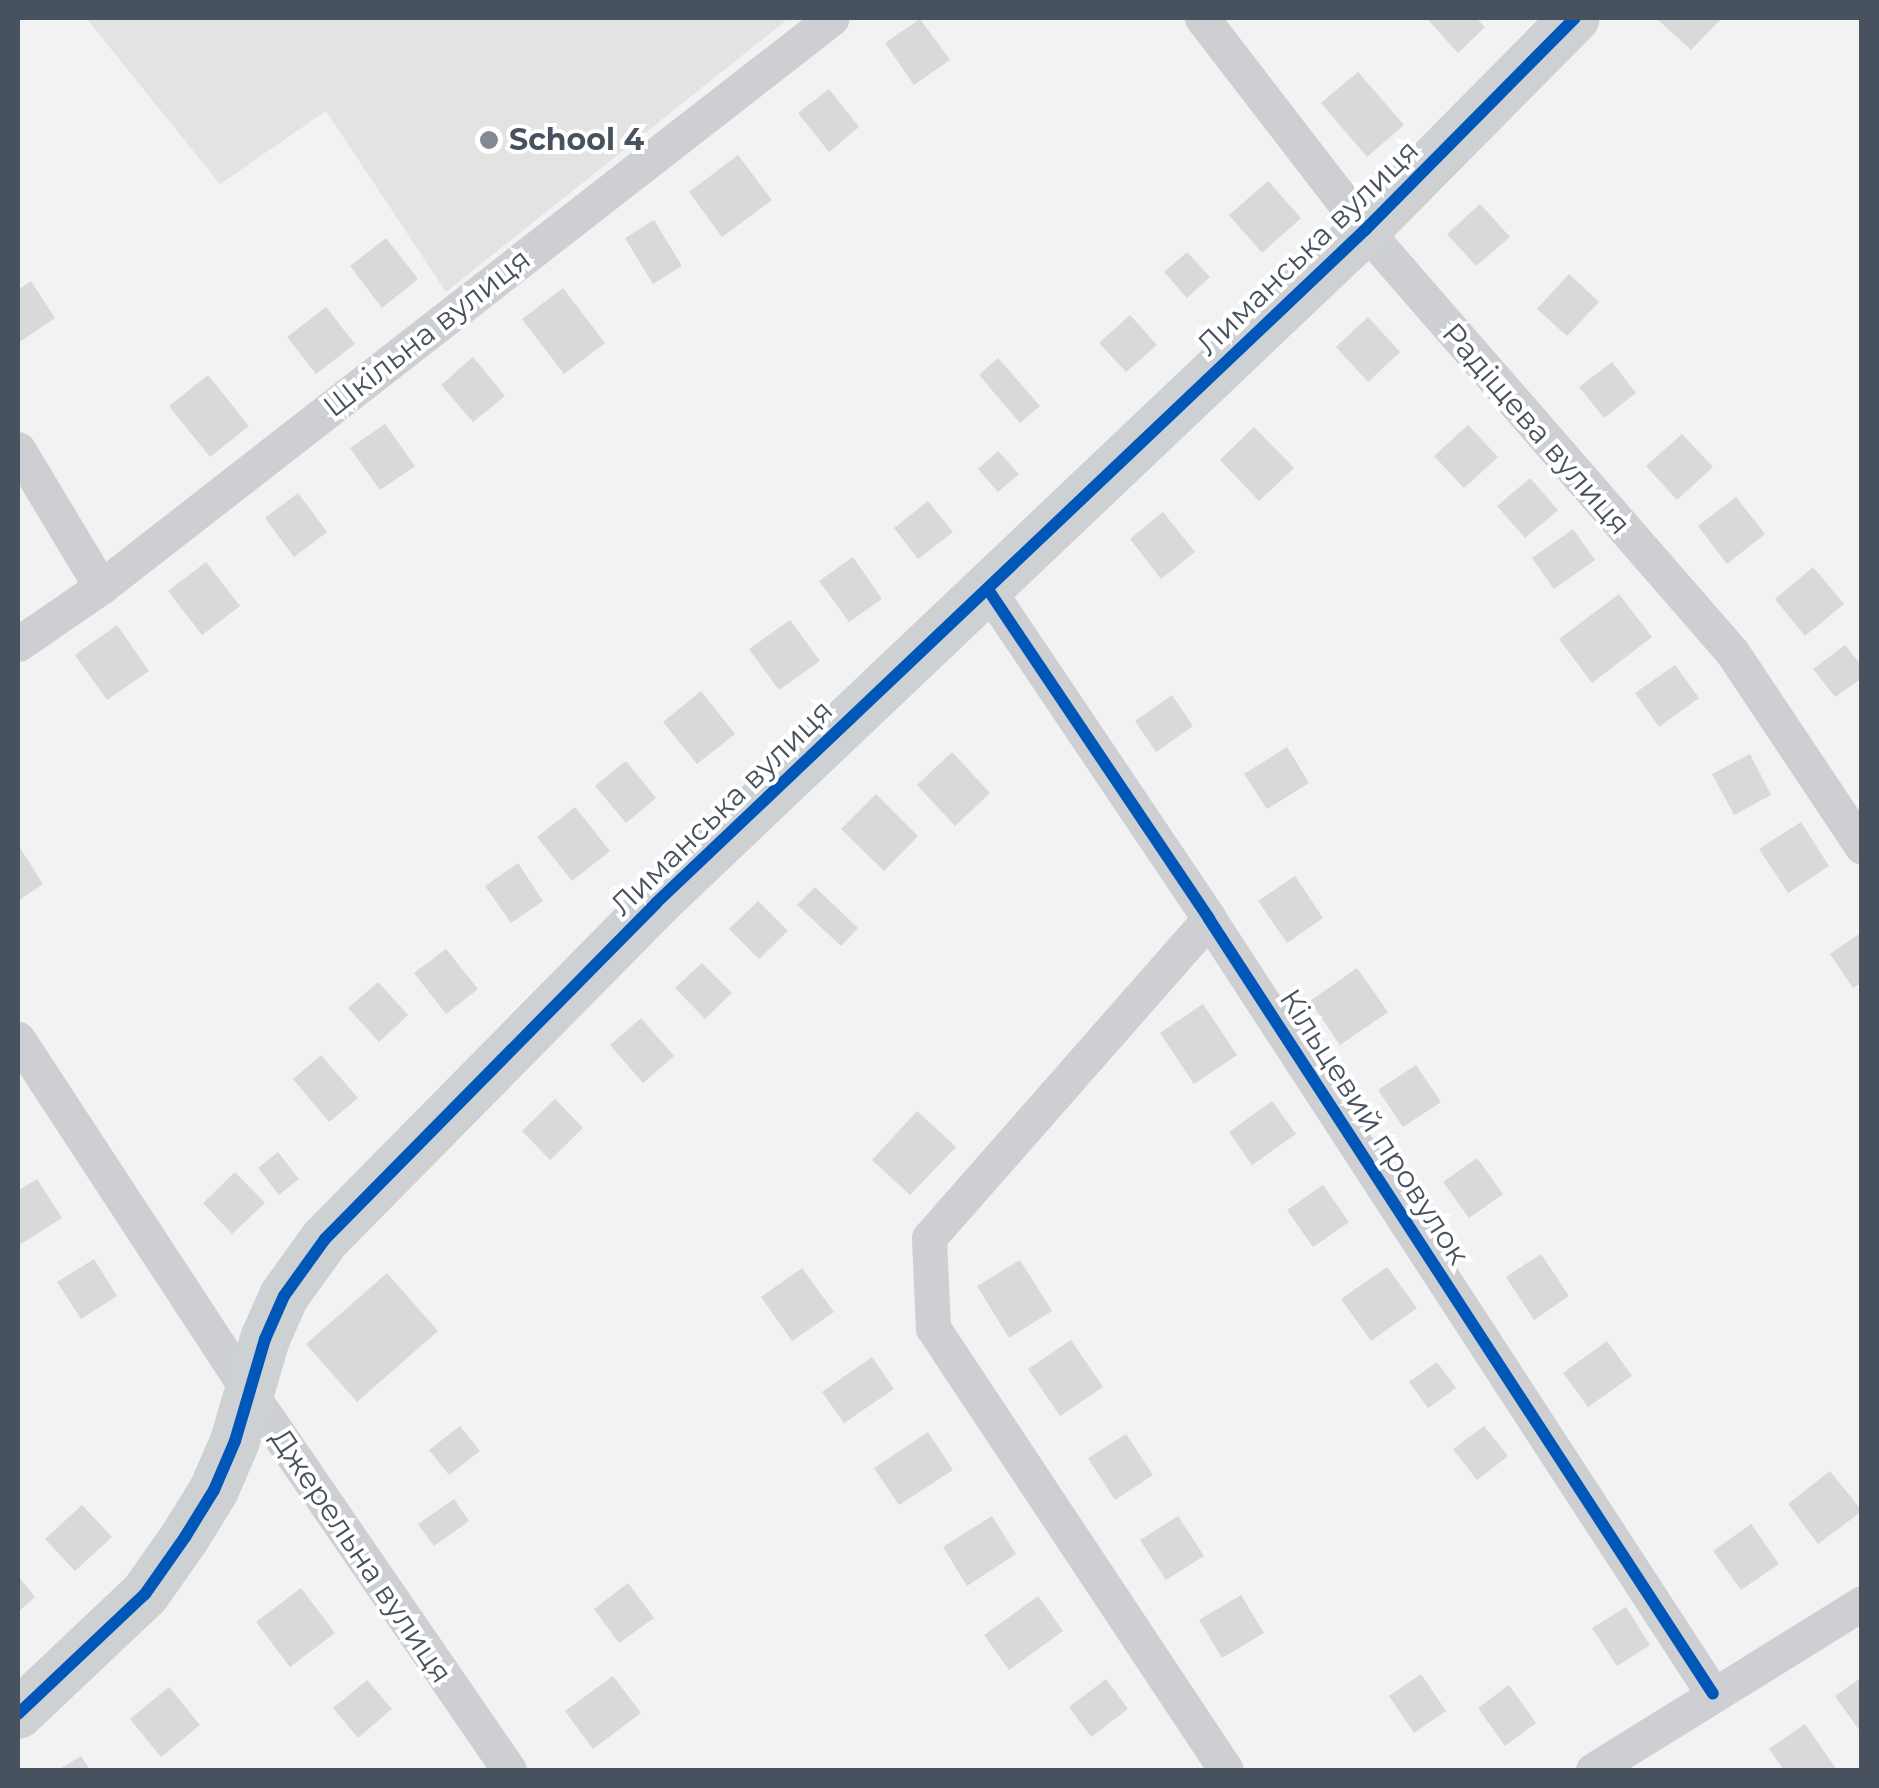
<!DOCTYPE html>
<html>
<head>
<meta charset="utf-8">
<style>
  body { margin:0 }
  #map { position:relative; width:1879px; height:1788px; overflow:hidden; background:#f2f2f2; font-family:Montserrat,sans-serif }
  div>[style] { position:absolute }
  [style*='--x'] { left:calc(var(--x)*1px); top:calc(var(--y)*1px); width:calc(var(--w)*1px); rotate:calc(var(--a)*1deg) }
  .education>* { inset:0; background:#e4e3e4 }
  .building>* { inset:0; background:#d9d9db }
  .street>* { height:35px; margin:-17.5px; padding:0 17.5px; transform-origin:17.5px; border-radius:17.5px; background:#cdcfd2 }
  .secondary>* { height:50px; margin:-25px; padding:0 25px; transform-origin:25px; border-radius:25px; background:#ced1d4 }
  .cycleway>* { height:12px; margin:-6px; padding:0 6px; transform-origin:6px; border-radius:6px; background:#0057b8 }
  .dots>* { width:28px; height:28px; translate:-50% -50%; box-sizing:border-box; border:5px solid #fff; border-radius:50% }
  span { translate:-50% -50%; white-space:nowrap; text-align:center; line-height:1.15; -webkit-text-stroke:8px #fff; paint-order:stroke }
  .poi-label { font-size:30px; color:#48525e; font-weight:700 }
  .left { translate:0 -50%; text-align:left }
  .street-label { font-size:30px; color:#48525e }
  .frame { position:absolute; inset:0; border:20px solid #48525e; pointer-events:none }
</style>
</head>
<body>
<div id="map">
  <div class="education">
    <div style="clip-path:polygon(86px 18px,789px 18px,446px 292px,326px 111px,220px 184px)"></div>
  </div>
  <div class="building">
    <div style="clip-path:polygon(1432px 18px,1476px 18px,1485px 27px,1458px 53px,1429px 21px)"></div>
    <div style="clip-path:polygon(1656px 18px,1722px 18px,1691px 50px)"></div>
    <div style="clip-path:polygon(920px 19px,950px 60px,914px 85px,885px 43px)"></div>
    <div style="clip-path:polygon(1358px 72px,1404px 125px,1367px 157px,1321px 103px)"></div>
    <div style="clip-path:polygon(829px 89px,859px 127px,829px 152px,798px 113px)"></div>
    <div style="clip-path:polygon(738px 155px,772px 200px,722px 237px,689px 192px)"></div>
    <div style="clip-path:polygon(1268px 181px,1301px 218px,1262px 253px,1229px 215px)"></div>
    <div style="clip-path:polygon(1480px 204px,1510px 237px,1476px 266px,1447px 234px)"></div>
    <div style="clip-path:polygon(654px 220px,682px 266px,653px 284px,625px 238px)"></div>
    <div style="clip-path:polygon(386px 238px,418px 279px,382px 308px,350px 266px)"></div>
    <div style="clip-path:polygon(1187px 252px,1210px 277px,1187px 298px,1164px 272px)"></div>
    <div style="clip-path:polygon(1569px 274px,1599px 302px,1567px 336px,1537px 309px)"></div>
    <div style="clip-path:polygon(31px 281px,55px 318px,18px 343px,18px 290px)"></div>
    <div style="clip-path:polygon(563px 288px,605px 343px,564px 374px,522px 319px)"></div>
    <div style="clip-path:polygon(326px 307px,355px 344px,316px 374px,287px 337px)"></div>
    <div style="clip-path:polygon(1130px 315px,1157px 345px,1126px 372px,1099px 343px)"></div>
    <div style="clip-path:polygon(1368px 317px,1400px 352px,1368px 382px,1336px 347px)"></div>
    <div style="clip-path:polygon(473px 357px,505px 396px,473px 422px,441px 385px)"></div>
    <div style="clip-path:polygon(998px 358px,1040px 406px,1020px 423px,979px 375px)"></div>
    <div style="clip-path:polygon(1612px 362px,1636px 393px,1604px 418px,1579px 387px)"></div>
    <div style="clip-path:polygon(208px 375px,249px 426px,210px 457px,169px 406px)"></div>
    <div style="clip-path:polygon(385px 424px,415px 466px,380px 490px,350px 448px)"></div>
    <div style="clip-path:polygon(1468px 425px,1498px 457px,1464px 488px,1434px 456px)"></div>
    <div style="clip-path:polygon(1254px 427px,1294px 468px,1259px 501px,1220px 460px)"></div>
    <div style="clip-path:polygon(1682px 434px,1713px 467px,1677px 500px,1646px 466px)"></div>
    <div style="clip-path:polygon(998px 451px,1019px 474px,998px 492px,978px 469px)"></div>
    <div style="clip-path:polygon(1530px 478px,1558px 510px,1525px 538px,1497px 506px)"></div>
    <div style="clip-path:polygon(298px 493px,327px 532px,294px 557px,265px 518px)"></div>
    <div style="clip-path:polygon(1736px 497px,1765px 534px,1727px 564px,1698px 526px)"></div>
    <div style="clip-path:polygon(928px 501px,953px 532px,918px 559px,894px 528px)"></div>
    <div style="clip-path:polygon(1163px 512px,1195px 552px,1161px 579px,1130px 539px)"></div>
    <div style="clip-path:polygon(1573px 529px,1595px 560px,1554px 589px,1532px 558px)"></div>
    <div style="clip-path:polygon(853px 557px,882px 599px,849px 622px,819px 581px)"></div>
    <div style="clip-path:polygon(206px 562px,240px 606px,202px 635px,168px 591px)"></div>
    <div style="clip-path:polygon(1813px 567px,1844px 604px,1805px 636px,1775px 599px)"></div>
    <div style="clip-path:polygon(1619px 594px,1652px 637px,1592px 683px,1559px 639px)"></div>
    <div style="clip-path:polygon(790px 620px,820px 661px,779px 690px,749px 649px)"></div>
    <div style="clip-path:polygon(117px 625px,149px 671px,107px 700px,75px 655px)"></div>
    <div style="clip-path:polygon(1845px 645px,1862px 666px,1862px 678px,1835px 697px,1813px 669px)"></div>
    <div style="clip-path:polygon(1675px 665px,1699px 698px,1659px 727px,1635px 693px)"></div>
    <div style="clip-path:polygon(701px 691px,735px 734px,697px 764px,663px 722px)"></div>
    <div style="clip-path:polygon(1172px 695px,1193px 726px,1156px 752px,1135px 721px)"></div>
    <div style="clip-path:polygon(1287px 747px,1309px 783px,1267px 809px,1244px 774px)"></div>
    <div style="clip-path:polygon(952px 752px,990px 793px,955px 826px,917px 785px)"></div>
    <div style="clip-path:polygon(1750px 754px,1771px 795px,1734px 815px,1712px 774px)"></div>
    <div style="clip-path:polygon(626px 761px,656px 798px,626px 823px,595px 786px)"></div>
    <div style="clip-path:polygon(876px 794px,918px 836px,884px 871px,841px 829px)"></div>
    <div style="clip-path:polygon(575px 807px,610px 851px,572px 881px,537px 837px)"></div>
    <div style="clip-path:polygon(1801px 822px,1829px 866px,1788px 893px,1759px 849px)"></div>
    <div style="clip-path:polygon(20px 848px,43px 884px,18px 901px,18px 850px)"></div>
    <div style="clip-path:polygon(518px 863px,543px 901px,511px 923px,485px 886px)"></div>
    <div style="clip-path:polygon(1295px 876px,1323px 918px,1287px 943px,1258px 901px)"></div>
    <div style="clip-path:polygon(815px 887px,858px 928px,841px 946px,797px 905px)"></div>
    <div style="clip-path:polygon(758px 901px,788px 931px,759px 959px,729px 929px)"></div>
    <div style="clip-path:polygon(1862px 932px,1862px 982px,1853px 988px,1830px 954px)"></div>
    <div style="clip-path:polygon(446px 949px,478px 989px,446px 1014px,414px 973px)"></div>
    <div style="clip-path:polygon(702px 963px,732px 993px,705px 1019px,675px 988px)"></div>
    <div style="clip-path:polygon(1357px 968px,1388px 1012px,1340px 1045px,1310px 1001px)"></div>
    <div style="clip-path:polygon(378px 982px,408px 1015px,379px 1042px,348px 1008px)"></div>
    <div style="clip-path:polygon(1203px 1004px,1237px 1055px,1194px 1084px,1160px 1033px)"></div>
    <div style="clip-path:polygon(641px 1018px,674px 1056px,643px 1083px,610px 1045px)"></div>
    <div style="clip-path:polygon(321px 1055px,358px 1098px,329px 1122px,293px 1079px)"></div>
    <div style="clip-path:polygon(1416px 1065px,1441px 1102px,1403px 1127px,1378px 1090px)"></div>
    <div style="clip-path:polygon(555px 1099px,583px 1128px,550px 1160px,522px 1131px)"></div>
    <div style="clip-path:polygon(1272px 1101px,1296px 1134px,1252px 1165px,1229px 1132px)"></div>
    <div style="clip-path:polygon(917px 1111px,956px 1147px,910px 1195px,872px 1160px)"></div>
    <div style="clip-path:polygon(278px 1152px,299px 1179px,279px 1195px,258px 1168px)"></div>
    <div style="clip-path:polygon(1477px 1158px,1503px 1194px,1469px 1218px,1443px 1182px)"></div>
    <div style="clip-path:polygon(235px 1172px,265px 1203px,232px 1234px,203px 1203px)"></div>
    <div style="clip-path:polygon(37px 1179px,62px 1218px,19px 1245px,18px 1191px)"></div>
    <div style="clip-path:polygon(1323px 1185px,1349px 1222px,1313px 1247px,1287px 1210px)"></div>
    <div style="clip-path:polygon(1541px 1254px,1569px 1296px,1534px 1320px,1506px 1277px)"></div>
    <div style="clip-path:polygon(94px 1259px,117px 1296px,81px 1319px,57px 1282px)"></div>
    <div style="clip-path:polygon(1020px 1260px,1052px 1311px,1009px 1338px,977px 1286px)"></div>
    <div style="clip-path:polygon(1387px 1267px,1417px 1308px,1371px 1341px,1341px 1299px)"></div>
    <div style="clip-path:polygon(802px 1268px,834px 1312px,792px 1341px,761px 1297px)"></div>
    <div style="clip-path:polygon(387px 1273px,438px 1331px,357px 1402px,306px 1344px)"></div>
    <div style="clip-path:polygon(1071px 1340px,1103px 1387px,1060px 1416px,1028px 1369px)"></div>
    <div style="clip-path:polygon(1607px 1341px,1632px 1376px,1588px 1407px,1563px 1373px)"></div>
    <div style="clip-path:polygon(872px 1357px,894px 1389px,844px 1423px,822px 1392px)"></div>
    <div style="clip-path:polygon(1437px 1362px,1456px 1388px,1428px 1408px,1409px 1382px)"></div>
    <div style="clip-path:polygon(460px 1426px,480px 1451px,449px 1475px,429px 1450px)"></div>
    <div style="clip-path:polygon(1484px 1426px,1508px 1456px,1477px 1480px,1453px 1449px)"></div>
    <div style="clip-path:polygon(928px 1432px,953px 1470px,899px 1505px,874px 1468px)"></div>
    <div style="clip-path:polygon(1126px 1434px,1153px 1475px,1115px 1500px,1088px 1458px)"></div>
    <div style="clip-path:polygon(1830px 1471px,1862px 1511px,1818px 1544px,1788px 1504px)"></div>
    <div style="clip-path:polygon(454px 1499px,469px 1521px,434px 1546px,418px 1524px)"></div>
    <div style="clip-path:polygon(82px 1505px,112px 1537px,75px 1571px,45px 1539px)"></div>
    <div style="clip-path:polygon(992px 1516px,1016px 1554px,967px 1586px,943px 1547px)"></div>
    <div style="clip-path:polygon(1178px 1516px,1204px 1556px,1166px 1580px,1140px 1540px)"></div>
    <div style="clip-path:polygon(1751px 1524px,1779px 1564px,1741px 1590px,1713px 1551px)"></div>
    <div style="clip-path:polygon(18px 1576px,35px 1597px,18px 1612px)"></div>
    <div style="clip-path:polygon(628px 1583px,654px 1618px,619px 1643px,594px 1609px)"></div>
    <div style="clip-path:polygon(301px 1588px,335px 1633px,290px 1667px,256px 1622px)"></div>
    <div style="clip-path:polygon(1241px 1595px,1264px 1633px,1222px 1658px,1199px 1620px)"></div>
    <div style="clip-path:polygon(1038px 1596px,1063px 1631px,1009px 1670px,984px 1635px)"></div>
    <div style="clip-path:polygon(1626px 1607px,1650px 1645px,1617px 1666px,1592px 1628px)"></div>
    <div style="clip-path:polygon(1421px 1674px,1446px 1711px,1414px 1733px,1389px 1696px)"></div>
    <div style="clip-path:polygon(613px 1676px,641px 1713px,593px 1749px,565px 1711px)"></div>
    <div style="clip-path:polygon(1862px 1677px,1862px 1734px,1835px 1696px)"></div>
    <div style="clip-path:polygon(1106px 1679px,1128px 1709px,1091px 1737px,1069px 1707px)"></div>
    <div style="clip-path:polygon(367px 1680px,392px 1709px,358px 1738px,333px 1708px)"></div>
    <div style="clip-path:polygon(1509px 1685px,1536px 1723px,1505px 1746px,1478px 1708px)"></div>
    <div style="clip-path:polygon(169px 1687px,200px 1725px,161px 1757px,130px 1719px)"></div>
    <div style="clip-path:polygon(1805px 1724px,1837px 1770px,1784px 1770px,1769px 1749px)"></div>
    <div style="clip-path:polygon(81px 1756px,90px 1770px,58px 1770px)"></div>
  </div>
  <div class="street">
    <div style="--x:1202;--y:18;--w:267;--a:52.4"></div>
    <div style="--x:1365;--y:230;--w:559;--a:48.99"></div>
    <div style="--x:1732;--y:652;--w:234;--a:56.3"></div>
    <div style="--x:18;--y:449;--w:161;--a:59"></div>
    <div style="--x:989;--y:591;--w:395;--a:56.1"></div>
    <div style="--x:1209;--y:919;--w:924;--a:56.96"></div>
    <div style="--x:18;--y:644;--w:101;--a:-34.5"></div>
    <div style="--x:101;--y:587;--w:926;--a:-37.9"></div>
    <div style="--x:1209;--y:919;--w:424;--a:131.3"></div>
    <div style="--x:929;--y:1238;--w:90;--a:87.5"></div>
    <div style="--x:933;--y:1328;--w:530;--a:56.46"></div>
    <div style="--x:18;--y:1039;--w:423;--a:56.8"></div>
    <div style="--x:250;--y:1393;--w:457;--a:55.5"></div>
    <div style="--x:1593;--y:1770;--w:317;--a:-31.8"></div>
  </div>
  <div class="secondary">
    <div style="--x:18;--y:1714;--w:175;--a:-43.4"></div>
    <div style="--x:145;--y:1594;--w:70;--a:-54.9"></div>
    <div style="--x:185;--y:1537;--w:55;--a:-58.3"></div>
    <div style="--x:214;--y:1490;--w:53;--a:-66.8"></div>
    <div style="--x:235;--y:1441;--w:106;--a:-73.6"></div>
    <div style="--x:265;--y:1339;--w:47;--a:-66.2"></div>
    <div style="--x:284;--y:1296;--w:70;--a:-54.3"></div>
    <div style="--x:325;--y:1239;--w:472;--a:-45.4"></div>
    <div style="--x:656;--y:903;--w:978;--a:-43.51"></div>
    <div style="--x:1365;--y:230;--w:298;--a:-45.3"></div>
  </div>
  <div class="cycleway">
    <div style="--x:989;--y:591;--w:395;--a:56.1"></div>
    <div style="--x:1209;--y:919;--w:924;--a:56.96"></div>
    <div style="--x:18;--y:1714;--w:175;--a:-43.4"></div>
    <div style="--x:145;--y:1594;--w:70;--a:-54.9"></div>
    <div style="--x:185;--y:1537;--w:55;--a:-58.3"></div>
    <div style="--x:214;--y:1490;--w:53;--a:-66.8"></div>
    <div style="--x:235;--y:1441;--w:106;--a:-73.6"></div>
    <div style="--x:265;--y:1339;--w:47;--a:-66.2"></div>
    <div style="--x:284;--y:1296;--w:70;--a:-54.3"></div>
    <div style="--x:325;--y:1239;--w:472;--a:-45.4"></div>
    <div style="--x:656;--y:903;--w:978;--a:-43.51"></div>
    <div style="--x:1365;--y:230;--w:298;--a:-45.3"></div>
  </div>
  <div class="dots">
    <div style="left:489px;top:140px;background:#848a92"></div>
  </div>
  <div class="poi-label">
    <span class="left" style="left:509px;top:140px">School 4</span>
  </div>
  <div class="street-label">
    <span style="left:1308px;top:248px;rotate:-44deg">Лиманська вулиця</span>
    <span style="left:427px;top:333px;rotate:-38deg">Шкільна вулиця</span>
    <span style="left:1536px;top:429px;rotate:49deg">Радіщева вулиця</span>
    <span style="left:722px;top:808px;rotate:-44deg">Лиманська вулиця</span>
    <span style="left:1374px;top:1127px;rotate:57deg">Кільцевий провулок</span>
    <span style="left:361px;top:1556px;rotate:56deg">Джерельна вулиця</span>
  </div>
  <div class="frame"></div>
</div>
</body>
</html>
